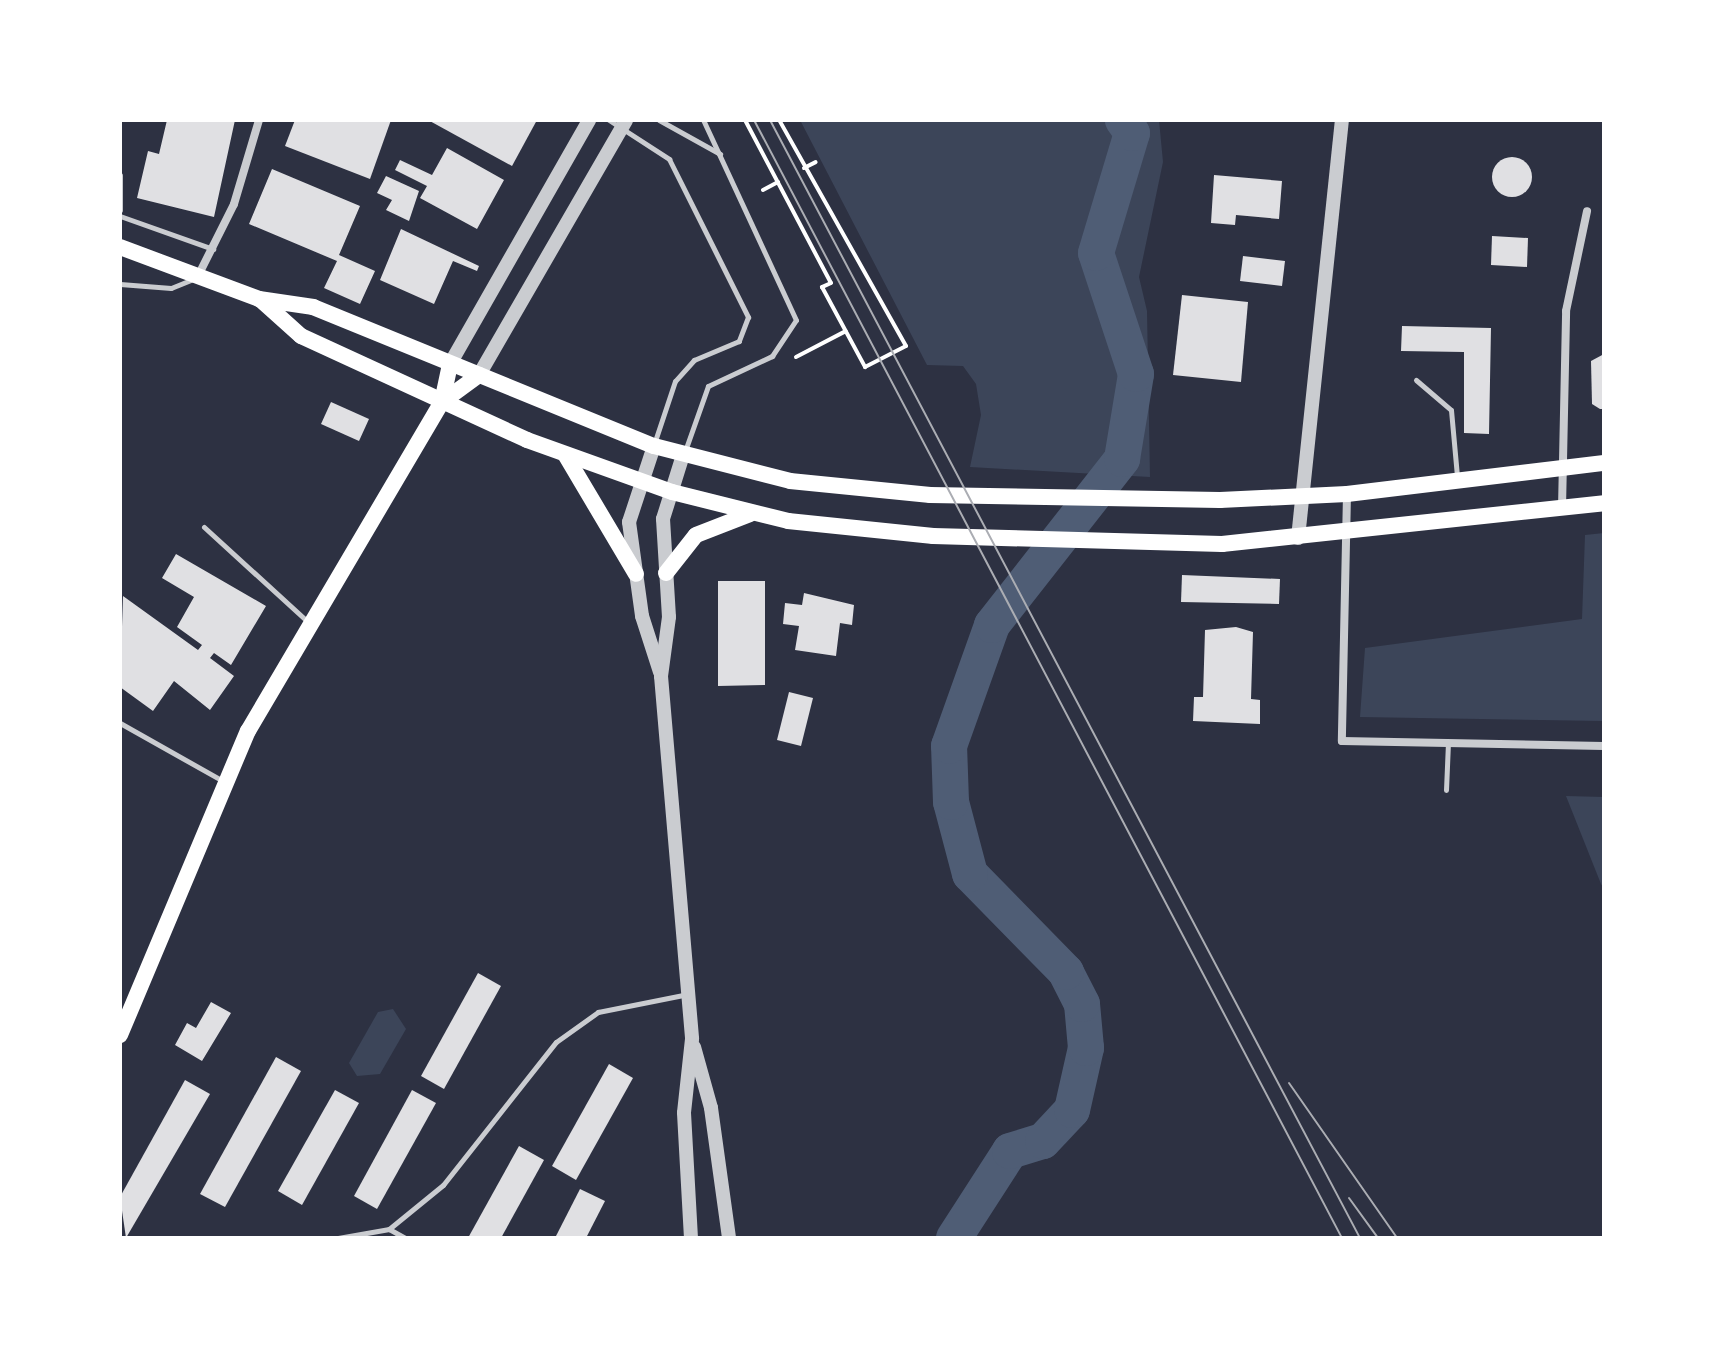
<!DOCTYPE html>
<html>
<head>
<meta charset="utf-8">
<style>
  body { margin:0 }
  #map { position:relative; width:1724px; height:1358px; overflow:hidden; background:#2d3142; font-family:"Alegreya Sans",sans-serif }
  div>[style] { position:absolute }
  [style*='--x'] { left:calc(var(--x)*1px); top:calc(var(--y)*1px); width:calc(var(--w)*1px); rotate:calc(var(--a)*1deg) }
  .green>* { inset:0; background:#3c4559 }
  .river>* { height:36px; margin:-18px; padding:0 18px; transform-origin:18px; border-radius:18px; background:#4f5d75 }
  .building>* { inset:0; background:#e0e0e3 }
  .round { border-radius:50% }
  .path>* { height:4px; margin:-2px; padding:0 2px; transform-origin:2px; border-radius:2px; background:#fff }
  .service>* { height:5px; margin:-2.5px; padding:0 2.5px; transform-origin:2.5px; border-radius:2.5px; background:#caccd0 }
  .minor>* { height:8px; margin:-4px; padding:0 4px; transform-origin:4px; border-radius:4px; background:#caccd0 }
  .tertiary>* { height:14px; margin:-7px; padding:0 7px; transform-origin:7px; border-radius:7px; background:#caccd0 }
  .secondary>* { height:16px; margin:-8px; padding:0 8px; transform-origin:8px; border-radius:8px; background:#fff }
  .tram>* { height:2px; margin:-1px; padding:0 1px; transform-origin:1px; border-radius:1px; background:#abadb3 }
  span { translate:-50% -50%; white-space:nowrap; text-align:center; line-height:1.15; -webkit-text-stroke:6px #fff; paint-order:stroke }
  .frame { position:absolute; inset:0; border:122px solid #fff; pointer-events:none }
</style>
</head>
<body>
<div id="map">
  <div class="green">
    <div style="clip-path:polygon(800px 120px,1159px 120px,1163px 162px,1139px 277px,1147px 311px,1150px 477px,970px 467px,981px 415px,976px 384px,963px 366px,927px 365px)"></div>
    <div style="clip-path:polygon(1604px 533px,1604px 721px,1360px 717px,1365px 648px,1582px 619px,1585px 535px)"></div>
    <div style="clip-path:polygon(1566px 796px,1604px 797px,1604px 889px,1601px 884px)"></div>
    <div style="clip-path:polygon(393px 1009px,406px 1029px,380px 1074px,357px 1076px,349px 1063px,378px 1012px)"></div>
  </div>
  <div class="river">
    <div style="--x:954;--y:1238;--w:103;--a:-57.2"></div>
    <div style="--x:1010;--y:1151;--w:34;--a:-17"></div>
    <div style="--x:1043;--y:1141;--w:42;--a:-46.9"></div>
    <div style="--x:1072;--y:1110;--w:64;--a:-77.3"></div>
    <div style="--x:1086;--y:1048;--w:44;--a:-95.2"></div>
    <div style="--x:1082;--y:1004;--w:36;--a:-117"></div>
    <div style="--x:1066;--y:972;--w:137;--a:-134.4"></div>
    <div style="--x:970;--y:874;--w:74;--a:-104.8"></div>
    <div style="--x:951;--y:802;--w:56;--a:-92"></div>
    <div style="--x:949;--y:746;--w:128;--a:-70.4"></div>
    <div style="--x:992;--y:625;--w:211;--a:-51.9"></div>
    <div style="--x:1122;--y:459;--w:86;--a:-80.6"></div>
    <div style="--x:1136;--y:374;--w:127;--a:-108.3"></div>
    <div style="--x:1096;--y:253;--w:125;--a:-73.3"></div>
    <div style="--x:1132;--y:133;--w:16;--a:-125"></div>
  </div>
  <div class="building">
    <div style="clip-path:polygon(167px 120px,235px 120px,214px 217px,137px 198px,148px 151px,159px 154px)"></div>
    <div style="clip-path:polygon(295px 120px,391px 120px,370px 179px,285px 146px)"></div>
    <div style="clip-path:polygon(428px 120px,537px 120px,512px 166px)"></div>
    <div style="clip-path:polygon(447px 148px,504px 180px,477px 229px,420px 198px,427px 186px,395px 170px,400px 160px,432px 175px)"></div>
    <div class="round" style="left:1492px;top:157px;width:40px;height:40px"></div>
    <div style="clip-path:polygon(272px 169px,360px 206px,339px 255px,375px 271px,360px 304px,324px 288px,337px 261px,249px 224px)"></div>
    <div style="clip-path:polygon(1214px 175px,1282px 181px,1279px 219px,1236px 215px,1235px 225px,1211px 223px)"></div>
    <div style="clip-path:polygon(386px 176px,419px 191px,409px 221px,386px 210px,392px 200px,377px 193px)"></div>
    <div style="clip-path:polygon(401px 229px,479px 266px,477px 271px,453px 261px,434px 304px,380px 280px)"></div>
    <div style="clip-path:polygon(1492px 236px,1528px 238px,1527px 267px,1491px 265px)"></div>
    <div style="clip-path:polygon(1243px 256px,1285px 261px,1282px 286px,1240px 281px)"></div>
    <div style="clip-path:polygon(1182px 295px,1248px 302px,1241px 382px,1173px 375px)"></div>
    <div style="clip-path:polygon(1402px 326px,1491px 328px,1489px 434px,1464px 433px,1464px 352px,1401px 351px)"></div>
    <div style="clip-path:polygon(1604px 354px,1604px 409px,1600px 409px,1592px 404px,1591px 361px)"></div>
    <div style="clip-path:polygon(331px 402px,369px 419px,359px 441px,321px 424px)"></div>
    <div style="clip-path:polygon(176px 554px,266px 606px,231px 665px,214px 653px,210px 658px,234px 676px,210px 710px,174px 681px,153px 711px,120px 687px,123px 596px,198px 650px,202px 645px,177px 627px,194px 597px,162px 578px)"></div>
    <div style="clip-path:polygon(1182px 575px,1280px 579px,1279px 604px,1181px 602px)"></div>
    <div style="clip-path:polygon(718px 581px,765px 581px,765px 685px,718px 686px)"></div>
    <div style="clip-path:polygon(804px 593px,854px 605px,852px 625px,840px 623px,836px 656px,795px 650px,799px 626px,783px 624px,785px 603px,802px 605px)"></div>
    <div style="clip-path:polygon(1236px 627px,1253px 632px,1251px 699px,1260px 700px,1260px 724px,1193px 721px,1194px 697px,1203px 697px,1205px 630px)"></div>
    <div style="clip-path:polygon(789px 692px,813px 698px,801px 746px,777px 740px)"></div>
    <div style="clip-path:polygon(478px 973px,501px 986px,444px 1089px,421px 1076px)"></div>
    <div style="clip-path:polygon(211px 1002px,231px 1013px,202px 1061px,175px 1045px,187px 1023px,196px 1028px)"></div>
    <div style="clip-path:polygon(276px 1057px,301px 1071px,225px 1207px,200px 1194px)"></div>
    <div style="clip-path:polygon(609px 1064px,633px 1078px,576px 1180px,552px 1166px)"></div>
    <div style="clip-path:polygon(185px 1080px,210px 1094px,126px 1238px,120px 1197px)"></div>
    <div style="clip-path:polygon(335px 1090px,359px 1103px,302px 1205px,278px 1191px)"></div>
    <div style="clip-path:polygon(412px 1090px,436px 1103px,377px 1209px,354px 1196px)"></div>
    <div style="clip-path:polygon(519px 1146px,544px 1160px,501px 1238px,468px 1238px)"></div>
    <div style="clip-path:polygon(580px 1189px,605px 1201px,586px 1238px,555px 1238px)"></div>
  </div>
  <div class="path">
    <div style="--x:745;--y:120;--w:184;--a:62.2"></div>
    <div style="--x:831;--y:283;--w:10;--a:156"></div>
    <div style="--x:822;--y:287;--w:91;--a:61.7"></div>
    <div style="--x:865;--y:367;--w:46;--a:-27.1"></div>
    <div style="--x:906;--y:346;--w:259;--a:-119.3"></div>
    <div style="--x:804;--y:168;--w:13;--a:-27"></div>
    <div style="--x:763;--y:190;--w:17;--a:-28"></div>
    <div style="--x:796;--y:357;--w:56;--a:-27.5"></div>
  </div>
  <div class="service">
    <div style="--x:609;--y:120;--w:72;--a:33"></div>
    <div style="--x:669;--y:159;--w:177;--a:63.4"></div>
    <div style="--x:748;--y:317;--w:26;--a:111"></div>
    <div style="--x:739;--y:341;--w:49;--a:157.1"></div>
    <div style="--x:694;--y:360;--w:28;--a:132"></div>
    <div style="--x:675;--y:381;--w:63;--a:108.4"></div>
    <div style="--x:659;--y:120;--w:70;--a:29.1"></div>
    <div style="--x:120;--y:175;--w:35;--a:90"></div>
    <div style="--x:120;--y:216;--w:99;--a:19.5"></div>
    <div style="--x:120;--y:284;--w:51;--a:4.5"></div>
    <div style="--x:171;--y:288;--w:24;--a:-22"></div>
    <div style="--x:1416;--y:380;--w:46;--a:40.6"></div>
    <div style="--x:1451;--y:410;--w:66;--a:84.8"></div>
    <div style="--x:685;--y:451;--w:69;--a:-70.5"></div>
    <div style="--x:708;--y:386;--w:71;--a:-25.1"></div>
    <div style="--x:772;--y:356;--w:43;--a:-56.3"></div>
    <div style="--x:796;--y:320;--w:221;--a:-114.9"></div>
    <div style="--x:204;--y:527;--w:142;--a:42.4"></div>
    <div style="--x:120;--y:723;--w:118;--a:29.4"></div>
    <div style="--x:1446;--y:790;--w:47;--a:-87.6"></div>
    <div style="--x:389;--y:1229;--w:18;--a:29"></div>
    <div style="--x:338;--y:1238;--w:52;--a:-10"></div>
    <div style="--x:389;--y:1229;--w:70;--a:-39.2"></div>
    <div style="--x:443;--y:1185;--w:182;--a:-51.7"></div>
    <div style="--x:556;--y:1042;--w:52;--a:-35.5"></div>
    <div style="--x:598;--y:1012;--w:92;--a:-11.3"></div>
  </div>
  <div class="minor">
    <div style="--x:198;--y:276;--w:80;--a:-63.4"></div>
    <div style="--x:234;--y:204;--w:88;--a:-73.4"></div>
    <div style="--x:1347;--y:494;--w:247;--a:91.2"></div>
    <div style="--x:1342;--y:741;--w:262;--a:1.1"></div>
    <div style="--x:1562;--y:508;--w:197;--a:-88.8"></div>
    <div style="--x:1566;--y:311;--w:102;--a:-78.1"></div>
  </div>
  <div class="tertiary">
    <div style="--x:450;--y:364;--w:281;--a:-60.3"></div>
    <div style="--x:479;--y:375;--w:294;--a:-60"></div>
    <div style="--x:654;--y:446;--w:80;--a:108.2"></div>
    <div style="--x:629;--y:522;--w:95;--a:82.1"></div>
    <div style="--x:642;--y:616;--w:59;--a:72.2"></div>
    <div style="--x:683;--y:455;--w:67;--a:107.4"></div>
    <div style="--x:663;--y:519;--w:98;--a:86.5"></div>
    <div style="--x:669;--y:617;--w:60;--a:97.7"></div>
    <div style="--x:661;--y:676;--w:364;--a:85.1"></div>
    <div style="--x:692;--y:1039;--w:74;--a:96.2"></div>
    <div style="--x:684;--y:1113;--w:125;--a:86.8"></div>
    <div style="--x:1298;--y:538;--w:420;--a:-84"></div>
    <div style="--x:694;--y:1047;--w:63;--a:74.4"></div>
    <div style="--x:711;--y:1108;--w:131;--a:82.1"></div>
  </div>
  <div class="secondary">
    <div style="--x:120;--y:247;--w:148;--a:20.5"></div>
    <div style="--x:259;--y:299;--w:55;--a:8.4"></div>
    <div style="--x:313;--y:307;--w:368;--a:22.2"></div>
    <div style="--x:654;--y:446;--w:140;--a:14.4"></div>
    <div style="--x:790;--y:481;--w:141;--a:5.7"></div>
    <div style="--x:930;--y:495;--w:290;--a:1"></div>
    <div style="--x:1220;--y:500;--w:127;--a:-2.7"></div>
    <div style="--x:1347;--y:494;--w:259;--a:-6.9"></div>
    <div style="--x:261;--y:300;--w:54;--a:42"></div>
    <div style="--x:301;--y:336;--w:249;--a:24.7"></div>
    <div style="--x:527;--y:440;--w:154;--a:19.7"></div>
    <div style="--x:672;--y:492;--w:120;--a:14"></div>
    <div style="--x:788;--y:521;--w:146;--a:5.9"></div>
    <div style="--x:933;--y:536;--w:289;--a:1.6"></div>
    <div style="--x:1222;--y:544;--w:384;--a:-6.1"></div>
    <div style="--x:442;--y:402;--w:46;--a:-36.1"></div>
    <div style="--x:566;--y:456;--w:137;--a:59.3"></div>
    <div style="--x:666;--y:573;--w:48;--a:-51.7"></div>
    <div style="--x:696;--y:535;--w:58;--a:-21.3"></div>
    <div style="--x:120;--y:1035;--w:330;--a:-67.2"></div>
    <div style="--x:248;--y:731;--w:382;--a:-59.5"></div>
    <div style="--x:442;--y:402;--w:39;--a:-78"></div>
  </div>
  <div class="tram">
    <div style="--x:754;--y:120;--w:1263;--a:62.26"></div>
    <div style="--x:770;--y:120;--w:1264;--a:62.18"></div>
    <div style="--x:1289;--y:1083;--w:189;--a:55.1"></div>
    <div style="--x:1349;--y:1198;--w:49;--a:54.1"></div>
  </div>
  <div class="frame"></div>
</div>
</body>
</html>
